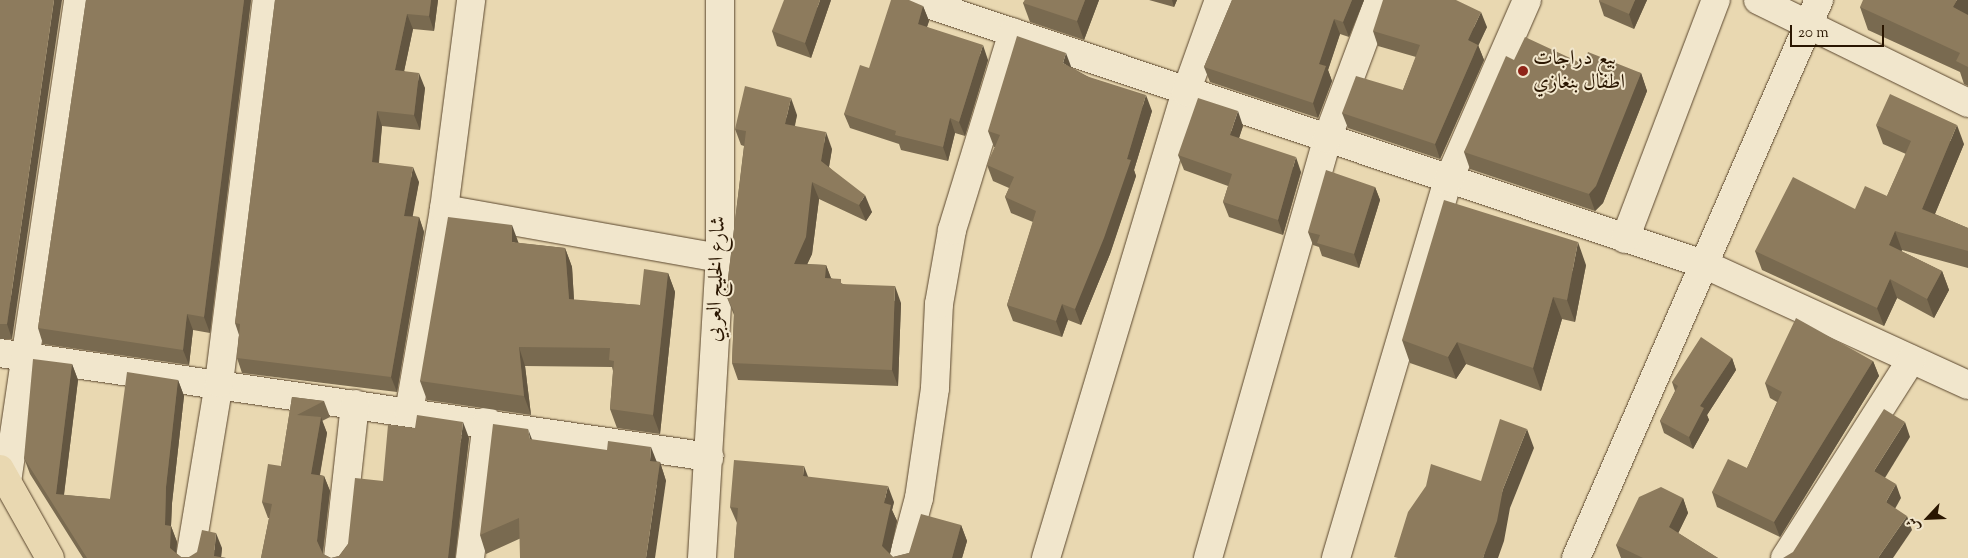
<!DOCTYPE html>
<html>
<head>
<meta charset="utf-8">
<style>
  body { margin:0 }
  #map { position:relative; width:1968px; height:558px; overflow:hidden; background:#e9d8b1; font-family:"Sorts Mill Goudy",Amiri,serif }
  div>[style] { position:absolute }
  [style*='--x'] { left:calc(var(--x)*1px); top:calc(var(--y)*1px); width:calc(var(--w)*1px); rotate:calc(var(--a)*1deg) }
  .roads { filter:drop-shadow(0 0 1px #5a462d) drop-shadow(0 0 1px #5a462d) }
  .minor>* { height:28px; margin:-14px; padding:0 14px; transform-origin:14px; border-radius:14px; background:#f1e6cc }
  .tertiary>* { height:28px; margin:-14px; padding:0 14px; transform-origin:14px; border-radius:14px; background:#f1e6cc }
  .secondary>* { height:28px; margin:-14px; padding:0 14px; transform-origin:14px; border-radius:14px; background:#f1e6cc }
  .primary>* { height:28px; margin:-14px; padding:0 14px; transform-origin:14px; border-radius:14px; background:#e9d8b1 }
  .wall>* { inset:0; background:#796a50 }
  .shaded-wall>* { inset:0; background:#635641 }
  .building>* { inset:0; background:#8d7b5d }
  .dots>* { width:14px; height:14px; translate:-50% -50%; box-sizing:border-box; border:2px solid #f1e6cc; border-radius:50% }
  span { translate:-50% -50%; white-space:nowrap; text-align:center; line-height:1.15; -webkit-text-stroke:4px #f1e6cc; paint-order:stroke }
  .poi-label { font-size:21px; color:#2a1601 }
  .left { translate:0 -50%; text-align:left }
  .street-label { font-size:21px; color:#2a1601 }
  .north { position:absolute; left:1903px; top:493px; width:50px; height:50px; -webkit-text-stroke:4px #f1e6cc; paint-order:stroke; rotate:245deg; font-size:14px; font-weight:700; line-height:20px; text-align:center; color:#2a1601 }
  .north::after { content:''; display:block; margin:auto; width:18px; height:22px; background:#2a1601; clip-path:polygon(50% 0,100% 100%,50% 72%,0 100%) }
  .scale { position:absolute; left:1790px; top:25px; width:94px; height:22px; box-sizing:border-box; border:2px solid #2a1601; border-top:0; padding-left:6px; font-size:15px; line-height:18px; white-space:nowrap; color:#2a1601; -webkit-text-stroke:4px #f1e6cc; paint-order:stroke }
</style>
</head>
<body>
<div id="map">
  <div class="roads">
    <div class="minor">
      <div style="--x:916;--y:0;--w:833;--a:18.54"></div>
      <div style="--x:1706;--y:265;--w:288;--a:24.6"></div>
      <div style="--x:1758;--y:0;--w:234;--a:26.1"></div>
      <div style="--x:444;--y:209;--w:280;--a:10.1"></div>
      <div style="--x:1625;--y:239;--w:256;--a:-69.2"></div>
      <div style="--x:0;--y:353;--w:717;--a:8.34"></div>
      <div style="--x:409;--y:412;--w:206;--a:-80.2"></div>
      <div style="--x:444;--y:209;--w:211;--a:-82.6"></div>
      <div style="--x:7;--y:482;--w:487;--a:-81.6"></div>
      <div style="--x:190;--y:558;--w:177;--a:-80.6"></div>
      <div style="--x:219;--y:383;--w:386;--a:-82.9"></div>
      <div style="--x:338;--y:558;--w:155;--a:-83.7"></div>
      <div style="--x:470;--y:558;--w:138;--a:-82.9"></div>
      <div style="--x:903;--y:558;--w:62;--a:-75.1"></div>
      <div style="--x:919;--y:498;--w:111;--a:-81.7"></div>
      <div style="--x:935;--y:388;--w:84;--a:-87.3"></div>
      <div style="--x:939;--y:304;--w:75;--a:-80"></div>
      <div style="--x:952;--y:230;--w:207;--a:-72.9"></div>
      <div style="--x:1046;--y:558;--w:487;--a:-73.3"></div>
      <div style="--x:1186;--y:92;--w:98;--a:-70.3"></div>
      <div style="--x:1208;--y:558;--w:436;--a:-74.1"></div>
      <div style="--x:1327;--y:139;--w:148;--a:-69.5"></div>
      <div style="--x:1336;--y:558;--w:393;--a:-73.5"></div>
      <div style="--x:1448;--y:181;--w:197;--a:-66.4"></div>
      <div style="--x:1785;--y:558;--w:235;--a:-57.5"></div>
    </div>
    <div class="tertiary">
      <div style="--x:1576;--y:558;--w:609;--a:-66.47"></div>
    </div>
    <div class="secondary">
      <div style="--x:702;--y:558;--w:301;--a:-86.6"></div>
      <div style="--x:720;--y:258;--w:258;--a:-90"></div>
    </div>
    <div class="primary">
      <div style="--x:0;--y:469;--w:102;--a:60.7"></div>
    </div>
  </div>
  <div class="wall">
    <div style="clip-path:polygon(0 0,12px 339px,0 339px)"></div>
    <div style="clip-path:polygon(86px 0,251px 0,210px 333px,193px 330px,189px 365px,43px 344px,38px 328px)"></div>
    <div style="clip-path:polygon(275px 0,438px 0,434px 31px,413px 29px,404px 71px,425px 88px,420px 130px,382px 126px,379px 163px,419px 182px,412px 216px,419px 217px,424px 232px,397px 392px,242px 373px,237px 358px,239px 335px,235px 323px)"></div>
    <div style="clip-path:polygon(831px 0,811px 58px,777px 46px,772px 31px)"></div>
    <div style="clip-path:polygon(1025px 0,1099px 0,1084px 40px,1030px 22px,1023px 3px)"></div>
    <div style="clip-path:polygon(1149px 0,1177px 0,1174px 7px)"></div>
    <div style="clip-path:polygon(1232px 0,1364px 0,1349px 37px,1340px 34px,1328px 70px,1332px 81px,1318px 118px,1210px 82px,1204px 67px)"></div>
    <div style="clip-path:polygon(1647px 0,1634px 29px,1604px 16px,1599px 1px)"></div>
    <div style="clip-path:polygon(1968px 0,1968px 86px,1964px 84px,1960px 72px,1868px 30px,1860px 7px)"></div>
    <div style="clip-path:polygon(923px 6px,929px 21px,927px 27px,988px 60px,965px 136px,955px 133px,948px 161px,901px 150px,899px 144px,850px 128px,844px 114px)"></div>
    <div style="clip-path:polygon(1487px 27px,1478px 45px,1484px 60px,1440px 159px,1348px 128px,1342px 113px,1403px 90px,1416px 57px,1378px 46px,1373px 31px)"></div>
    <div style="clip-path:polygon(1514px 60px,1583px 64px,1641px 73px,1647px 91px,1603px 203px,1595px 211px,1470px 169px,1464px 152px)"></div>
    <div style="clip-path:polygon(1072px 68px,1152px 111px,1134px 170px,1136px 176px,1110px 254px,1081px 325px,1068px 320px,1062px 337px,1013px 321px,1007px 305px,1033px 222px,1011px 213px,1005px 197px,1009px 188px,993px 181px,987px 165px,995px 147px,994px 147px,988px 131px)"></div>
    <div style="clip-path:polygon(797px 115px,795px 126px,832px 149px,829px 167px,872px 212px,866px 221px,819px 199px,812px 254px,807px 264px,826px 265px,831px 278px,843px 284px,901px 303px,898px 386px,738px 380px,732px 363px,734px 315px,726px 295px,744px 146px,741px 145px,735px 129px)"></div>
    <div style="clip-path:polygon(1876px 125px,1964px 144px,1935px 214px,1968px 228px,1968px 268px,1902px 250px,1901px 251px,1942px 271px,1949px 290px,1934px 318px,1897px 298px,1884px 326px,1762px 270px,1755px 251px,1887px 196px,1906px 154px,1883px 144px)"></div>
    <div style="clip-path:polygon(1243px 126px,1239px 138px,1301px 172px,1283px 235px,1229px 217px,1223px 202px,1228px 186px,1184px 170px,1178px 155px)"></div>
    <div style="clip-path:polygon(1375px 187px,1380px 200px,1359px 268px,1322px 256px,1319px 247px,1313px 245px,1308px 232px)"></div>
    <div style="clip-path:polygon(518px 243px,565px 248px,572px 267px,574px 300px,640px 305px,668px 273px,675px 292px,660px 434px,617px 428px,610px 409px,613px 371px,612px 367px,525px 366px,531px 415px,427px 400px,420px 381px)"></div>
    <div style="clip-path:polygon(1586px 265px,1575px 322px,1562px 319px,1541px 391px,1466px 364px,1456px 379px,1410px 363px,1402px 340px)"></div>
    <div style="clip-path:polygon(1732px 358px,1736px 370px,1707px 415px,1709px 420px,1693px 449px,1664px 433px,1660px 421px,1675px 391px,1672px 382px)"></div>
    <div style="clip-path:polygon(1873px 361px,1879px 376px,1780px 537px,1717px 507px,1712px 492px,1747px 468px,1777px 402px,1770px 398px,1765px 383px)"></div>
    <div style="clip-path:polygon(72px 364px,78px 380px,64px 495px,110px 499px,178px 380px,184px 396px,172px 503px,171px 526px,177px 542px,176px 553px,181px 557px,189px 557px,222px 548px,221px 557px,226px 558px,83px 558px,30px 474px,24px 458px)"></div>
    <div style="clip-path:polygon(292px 397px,324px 401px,330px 417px,322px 421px,327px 433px,320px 475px,324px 476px,330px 491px,323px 554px,331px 558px,339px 556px,348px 544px,383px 481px,469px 438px,455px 558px,261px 558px,269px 518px,268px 518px,262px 502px,281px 466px)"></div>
    <div style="clip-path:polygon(532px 440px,660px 462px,666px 481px,519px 539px,486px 554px,480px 535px)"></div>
    <div style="clip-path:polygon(808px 477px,894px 502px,892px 510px,897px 521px,890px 554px,893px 557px,909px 553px,961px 525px,967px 541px,962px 558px,734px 558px,737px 523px,730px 507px)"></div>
    <div style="clip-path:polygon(1683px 498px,1688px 513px,1678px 533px,1718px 558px,1621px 558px,1616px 545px)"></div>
  </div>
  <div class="shaded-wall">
    <div style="clip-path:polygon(54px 0,62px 0,12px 339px,7px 324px)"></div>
    <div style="clip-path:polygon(244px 0,251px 0,210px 333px,204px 317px)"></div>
    <div style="clip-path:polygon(431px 0,438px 0,434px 31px,429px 16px)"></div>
    <div style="clip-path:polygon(820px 0,831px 0,811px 58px,805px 43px)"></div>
    <div style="clip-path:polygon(1085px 0,1099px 0,1084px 40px,1077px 21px)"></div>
    <div style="clip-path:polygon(1172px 0,1177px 0,1174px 7px)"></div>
    <div style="clip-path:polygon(1352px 0,1364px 0,1349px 37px,1343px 22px)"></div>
    <div style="clip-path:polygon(1635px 0,1647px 0,1634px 29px,1629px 14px)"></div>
    <div style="clip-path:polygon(1957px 0,1968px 0,1968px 16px,1953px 7px)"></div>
    <div style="clip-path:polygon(923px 6px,929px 21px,923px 38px,918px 24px)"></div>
    <div style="clip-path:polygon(1481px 12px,1487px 27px,1474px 55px,1468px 40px)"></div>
    <div style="clip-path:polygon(407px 14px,413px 29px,401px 86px,395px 70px)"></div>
    <div style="clip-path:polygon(1334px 19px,1340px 34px,1328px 70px,1332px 81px,1318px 118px,1313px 103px,1319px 64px)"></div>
    <div style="clip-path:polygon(983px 45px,988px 60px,965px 136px,959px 122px)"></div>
    <div style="clip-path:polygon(1478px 45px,1484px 60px,1440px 159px,1435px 144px)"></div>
    <div style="clip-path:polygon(1066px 53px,1072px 69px,1063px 63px)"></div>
    <div style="clip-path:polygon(419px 73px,425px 88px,420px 130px,414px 115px)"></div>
    <div style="clip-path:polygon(1641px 73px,1647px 91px,1603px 203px,1595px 211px,1589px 194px)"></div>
    <div style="clip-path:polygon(1146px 95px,1152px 111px,1134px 170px,1136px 176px,1110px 254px,1081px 325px,1075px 309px,1127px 159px)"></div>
    <div style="clip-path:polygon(791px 98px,797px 115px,791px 141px,785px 124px)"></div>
    <div style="clip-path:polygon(377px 111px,382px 126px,377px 177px,372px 162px)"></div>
    <div style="clip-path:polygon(1238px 111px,1243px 126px,1235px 150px,1230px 135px)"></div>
    <div style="clip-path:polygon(950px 118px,955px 133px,948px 161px,943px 147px)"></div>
    <div style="clip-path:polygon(1957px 125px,1964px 144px,1929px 228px,1922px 209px)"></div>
    <div style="clip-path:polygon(826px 132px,832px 149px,827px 178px,821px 161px)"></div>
    <div style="clip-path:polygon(1296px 157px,1301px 172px,1283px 235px,1278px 220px)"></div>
    <div style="clip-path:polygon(413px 167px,419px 182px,410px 231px,404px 216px)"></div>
    <div style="clip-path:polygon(812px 182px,819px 199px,812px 254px,800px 280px,794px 264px)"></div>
    <div style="clip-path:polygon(1375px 187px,1380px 200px,1359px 268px,1354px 254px)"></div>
    <div style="clip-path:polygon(865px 195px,872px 212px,866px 221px,859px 205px)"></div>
    <div style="clip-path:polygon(419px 217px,424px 232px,397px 392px,391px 377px)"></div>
    <div style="clip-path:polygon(512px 225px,519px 244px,512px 242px)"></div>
    <div style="clip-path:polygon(1895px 231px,1902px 250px,1896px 264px,1889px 245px)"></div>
    <div style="clip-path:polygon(1578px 242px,1586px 265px,1575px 322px,1567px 300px)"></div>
    <div style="clip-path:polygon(565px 248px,572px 267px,575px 318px,569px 299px)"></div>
    <div style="clip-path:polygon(826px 265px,832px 281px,825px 278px)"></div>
    <div style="clip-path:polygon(1942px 271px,1949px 290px,1934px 318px,1927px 299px)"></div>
    <div style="clip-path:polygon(668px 273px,675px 292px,660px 434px,653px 415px)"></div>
    <div style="clip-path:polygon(1890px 279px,1897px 298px,1884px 326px,1877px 308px)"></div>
    <div style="clip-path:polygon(895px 286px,901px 303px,898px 386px,892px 370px)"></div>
    <div style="clip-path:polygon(1553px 297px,1562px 319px,1541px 391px,1533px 368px)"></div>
    <div style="clip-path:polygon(1062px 304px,1068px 320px,1062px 337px,1056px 321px)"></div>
    <div style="clip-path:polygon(187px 314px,193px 330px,189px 365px,183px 350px)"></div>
    <div style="clip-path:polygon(1457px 342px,1466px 364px,1456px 379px,1448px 357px)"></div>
    <div style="clip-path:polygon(519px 347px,525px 366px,531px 415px,524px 396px)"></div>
    <div style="clip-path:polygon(1732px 358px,1736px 370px,1707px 415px,1709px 420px,1693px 449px,1689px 437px,1700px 406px)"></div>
    <div style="clip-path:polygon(1873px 361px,1879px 376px,1780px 537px,1774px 522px)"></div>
    <div style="clip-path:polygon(72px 364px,78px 380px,62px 510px,56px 494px)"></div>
    <div style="clip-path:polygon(178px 380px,184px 396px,172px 503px,171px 526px,177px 542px,176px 558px,170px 548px,165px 525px,166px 487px)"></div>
    <div style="clip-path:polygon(321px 417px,327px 433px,317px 490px,311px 474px)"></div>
    <div style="clip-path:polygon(463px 422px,469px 438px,455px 558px,448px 558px)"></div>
    <div style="clip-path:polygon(1905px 422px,1910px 437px,1880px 486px,1874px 471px)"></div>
    <div style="clip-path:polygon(528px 429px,535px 447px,530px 439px)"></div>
    <div style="clip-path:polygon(1527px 429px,1534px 448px,1510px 508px,1504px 541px,1498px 558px,1483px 558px,1503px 489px)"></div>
    <div style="clip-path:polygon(651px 447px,658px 465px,650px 461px)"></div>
    <div style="clip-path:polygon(660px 462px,666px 481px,655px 558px,646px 558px)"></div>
    <div style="clip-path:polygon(804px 466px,810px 482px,803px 476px)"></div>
    <div style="clip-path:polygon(324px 476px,330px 491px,322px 557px,317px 541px)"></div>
    <div style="clip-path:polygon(1896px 484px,1901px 498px,1891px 516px,1886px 502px)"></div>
    <div style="clip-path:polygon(888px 486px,894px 502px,892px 510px,897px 521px,889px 558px,882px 546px,884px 503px)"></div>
    <div style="clip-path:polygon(1683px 498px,1688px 513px,1674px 542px,1669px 527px)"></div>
    <div style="clip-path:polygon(1907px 516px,1912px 530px,1893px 558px,1878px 558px)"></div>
    <div style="clip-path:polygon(961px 525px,967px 541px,962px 558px,952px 558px)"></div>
    <div style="clip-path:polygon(216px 533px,222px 548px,221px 558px,214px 556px)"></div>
  </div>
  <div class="building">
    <div style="clip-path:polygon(0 0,54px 0,7px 324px,0 324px)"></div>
    <div style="clip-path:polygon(86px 0,244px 0,204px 317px,187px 314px,183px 350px,38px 328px)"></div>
    <div style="clip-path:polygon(275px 0,431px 0,429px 16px,407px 14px,395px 70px,419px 73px,414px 115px,377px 111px,372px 162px,413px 167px,404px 216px,419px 217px,391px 377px,237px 358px,240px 324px,235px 323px)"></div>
    <div style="clip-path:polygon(784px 0,820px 0,805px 43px,772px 31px)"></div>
    <div style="clip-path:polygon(891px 0,909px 0,923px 6px,918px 24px,983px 45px,959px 122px,950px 118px,943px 147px,895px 135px,896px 131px,844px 114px,860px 65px,869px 68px)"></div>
    <div style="clip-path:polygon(1025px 0,1085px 0,1077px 21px,1023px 3px)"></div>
    <div style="clip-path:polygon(1232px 0,1352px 0,1343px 22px,1334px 19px,1319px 64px,1326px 66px,1313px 103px,1204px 67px)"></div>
    <div style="clip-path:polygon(1383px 0,1456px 0,1481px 12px,1468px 40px,1478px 45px,1435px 144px,1342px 113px,1356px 76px,1403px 90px,1420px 45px,1373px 31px)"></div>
    <div style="clip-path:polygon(1599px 0,1635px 0,1629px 14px,1599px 1px)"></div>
    <div style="clip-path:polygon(1863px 0,1957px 0,1953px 7px,1968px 15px,1968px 67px,1956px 61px,1960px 53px,1860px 7px)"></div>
    <div style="clip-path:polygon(1017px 36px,1066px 53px,1063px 63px,1086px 76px,1146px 95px,1127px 159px,1131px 160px,1104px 238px,1075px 309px,1062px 304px,1056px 321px,1007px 305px,1036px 211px,1005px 197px,1014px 177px,987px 165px,1000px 135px,988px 131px)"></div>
    <div style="clip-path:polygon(1525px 37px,1583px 64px,1588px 52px,1641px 73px,1596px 186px,1589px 194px,1464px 152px,1506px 56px,1514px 60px)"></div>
    <div style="clip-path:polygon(745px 86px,791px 98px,785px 124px,826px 132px,821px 161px,865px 195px,859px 205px,812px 182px,806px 237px,794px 264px,826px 265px,825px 278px,841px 279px,841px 284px,895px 286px,892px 370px,732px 363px,734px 312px,726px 295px,746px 131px,735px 129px)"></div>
    <div style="clip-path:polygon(1890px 94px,1957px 125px,1922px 209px,1968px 228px,1968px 251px,1895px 231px,1889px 245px,1942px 271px,1927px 299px,1890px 279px,1877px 308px,1755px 251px,1793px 177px,1855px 209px,1865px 186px,1887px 196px,1911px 141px,1876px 125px)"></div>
    <div style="clip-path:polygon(1198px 98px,1238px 111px,1230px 135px,1296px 157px,1278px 220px,1223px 202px,1232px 174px,1178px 155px)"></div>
    <div style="clip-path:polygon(1326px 170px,1375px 187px,1354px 254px,1317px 243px,1320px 235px,1308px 232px)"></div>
    <div style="clip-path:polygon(1444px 200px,1578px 242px,1567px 300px,1553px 297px,1533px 368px,1457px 342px,1448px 357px,1402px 340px)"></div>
    <div style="clip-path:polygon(448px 217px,512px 225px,512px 242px,565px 248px,569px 299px,640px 305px,644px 269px,668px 273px,653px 415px,610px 409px,614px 361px,609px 360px,610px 348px,519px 347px,524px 396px,420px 381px)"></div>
    <div style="clip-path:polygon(1796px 318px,1873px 361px,1774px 522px,1712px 492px,1728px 459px,1747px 468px,1782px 392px,1765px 383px)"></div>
    <div style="clip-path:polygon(1701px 337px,1732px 358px,1700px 406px,1704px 408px,1689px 437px,1660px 421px,1678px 386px,1672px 382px)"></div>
    <div style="clip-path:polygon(33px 359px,72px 364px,56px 494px,110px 499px,127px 372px,178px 380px,166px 487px,165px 525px,171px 526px,170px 548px,181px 557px,189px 557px,197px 552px,202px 530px,216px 533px,214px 556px,226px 558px,87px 558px,24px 458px)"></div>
    <div style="clip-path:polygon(292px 397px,324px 401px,297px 415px,321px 417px,311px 474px,324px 476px,317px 541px,323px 554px,331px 558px,339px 556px,348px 544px,355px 478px,383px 481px,388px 425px,415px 428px,417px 415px,463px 422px,448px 558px,261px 558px,272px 504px,262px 502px,268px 464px,281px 466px)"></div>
    <div style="clip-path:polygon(1884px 409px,1905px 422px,1874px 471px,1896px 484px,1886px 502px,1907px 516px,1878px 558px,1783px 558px,1793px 552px)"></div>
    <div style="clip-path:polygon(1500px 419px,1527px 429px,1503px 489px,1497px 521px,1483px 558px,1398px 558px,1394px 557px,1408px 512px,1426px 486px,1431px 464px,1481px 481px)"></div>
    <div style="clip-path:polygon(493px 424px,528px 429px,530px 439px,607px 450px,608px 441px,651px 447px,650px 461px,660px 462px,646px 558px,520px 558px,519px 518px,480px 535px)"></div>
    <div style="clip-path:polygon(734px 460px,804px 466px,803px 476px,888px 486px,884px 503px,891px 505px,882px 546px,893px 557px,909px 553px,921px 514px,961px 525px,952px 558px,734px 558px,738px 508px,730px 507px)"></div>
    <div style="clip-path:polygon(1661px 487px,1683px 498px,1669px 527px,1718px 558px,1643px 558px,1616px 545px,1639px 497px)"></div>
  </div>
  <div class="dots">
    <div style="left:1523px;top:71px;background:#8f2418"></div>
  </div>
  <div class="poi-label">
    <span class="left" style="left:1533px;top:71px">بيع دراجات<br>اطفال بنغازي</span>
  </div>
  <div class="street-label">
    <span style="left:717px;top:279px;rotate:-88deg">شارع الخليج العربي</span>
  </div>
  <div class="north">ش</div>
  <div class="scale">20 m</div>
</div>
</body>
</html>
